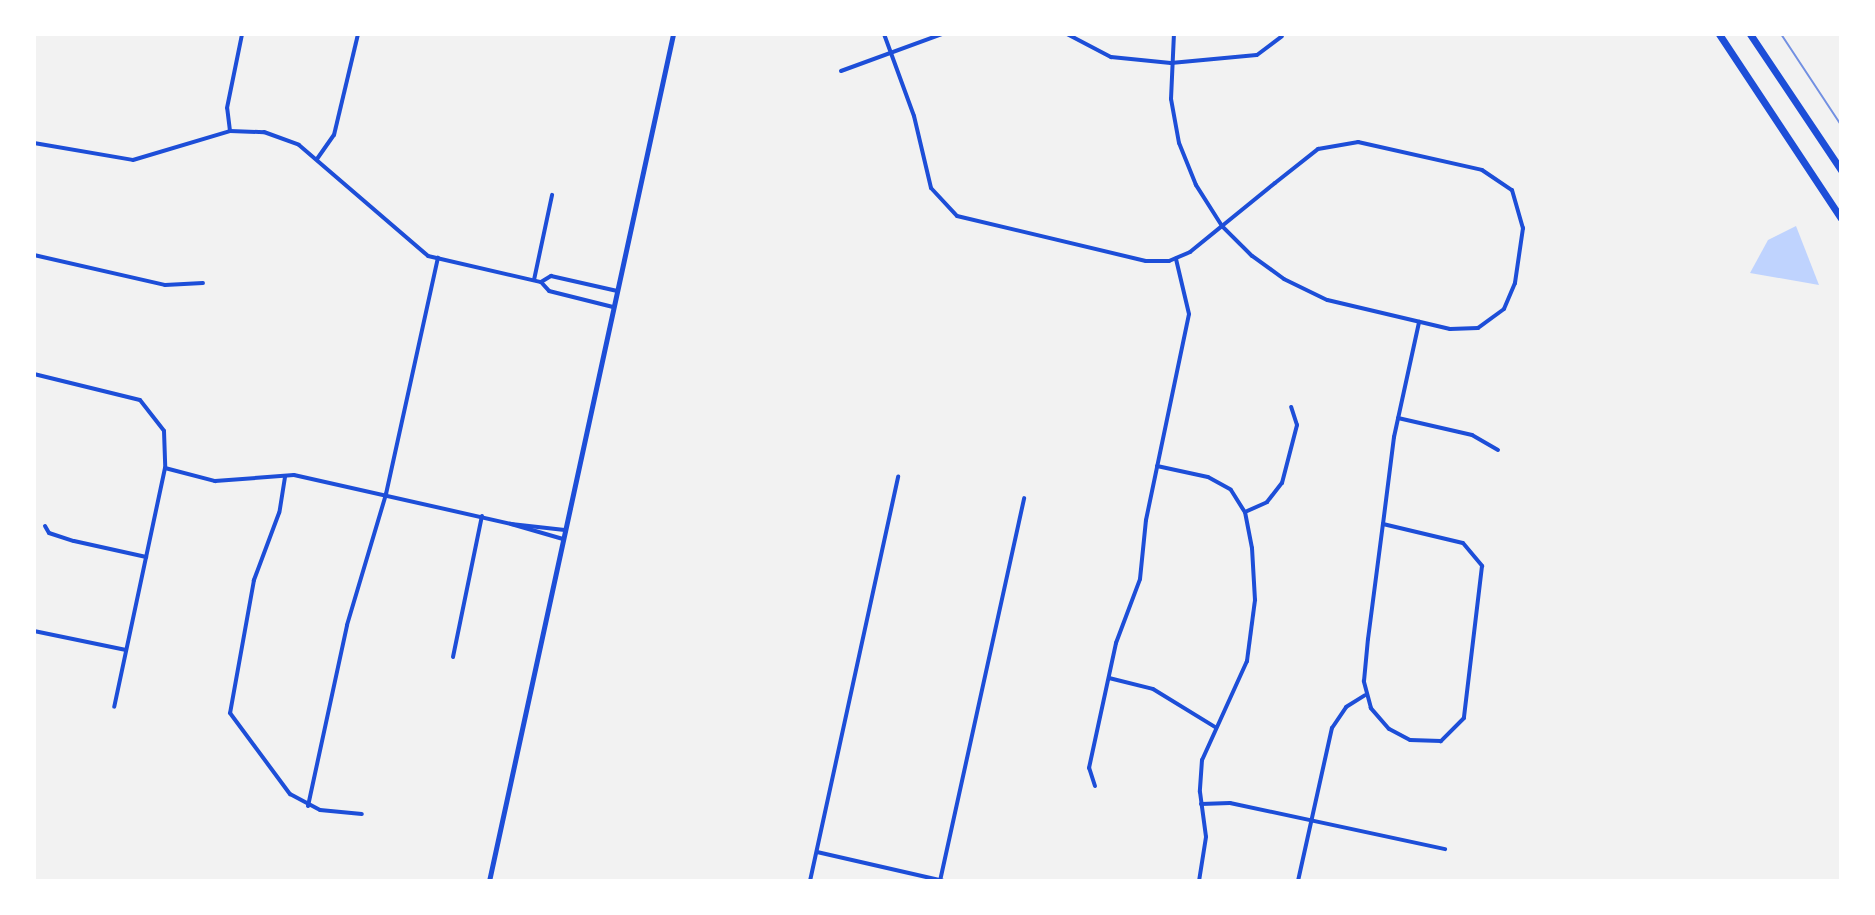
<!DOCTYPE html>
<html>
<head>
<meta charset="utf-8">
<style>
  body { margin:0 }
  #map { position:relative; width:1875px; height:915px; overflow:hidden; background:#f2f2f2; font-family:"PT Sans Narrow",sans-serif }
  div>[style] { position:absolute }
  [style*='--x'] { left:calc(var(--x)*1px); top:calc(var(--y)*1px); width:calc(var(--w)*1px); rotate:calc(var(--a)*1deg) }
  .water>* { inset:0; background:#bfd3fe }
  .minor>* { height:4px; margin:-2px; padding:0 2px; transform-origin:2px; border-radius:2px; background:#1d4ed8 }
  .tertiary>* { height:5px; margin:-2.5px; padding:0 2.5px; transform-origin:2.5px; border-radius:2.5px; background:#1d4ed8 }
  .primary>* { height:7px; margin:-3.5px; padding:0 3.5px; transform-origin:3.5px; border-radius:3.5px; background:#1d4ed8 }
  .rail>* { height:2px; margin:-1px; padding:0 1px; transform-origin:1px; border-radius:1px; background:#7290e2 }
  span { translate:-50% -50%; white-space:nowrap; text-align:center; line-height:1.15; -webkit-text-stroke:8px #fff; paint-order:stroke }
  .frame { position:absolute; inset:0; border:36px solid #fff; pointer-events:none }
</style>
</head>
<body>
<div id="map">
  <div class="water">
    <div style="clip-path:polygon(1796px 226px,1819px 285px,1750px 273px,1768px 240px)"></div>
  </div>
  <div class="minor">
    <div style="--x:884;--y:34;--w:87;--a:69.9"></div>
    <div style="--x:914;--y:116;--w:74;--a:76.7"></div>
    <div style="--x:931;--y:188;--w:38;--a:47"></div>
    <div style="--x:957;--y:216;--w:194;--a:13.4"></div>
    <div style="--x:1146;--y:261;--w:23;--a:0"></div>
    <div style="--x:1169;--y:261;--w:23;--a:-23"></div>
    <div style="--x:1190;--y:252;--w:41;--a:-39.1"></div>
    <div style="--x:1222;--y:226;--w:68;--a:-39.1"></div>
    <div style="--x:1275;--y:183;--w:55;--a:-38.3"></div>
    <div style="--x:1318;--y:149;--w:41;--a:-9.9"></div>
    <div style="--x:1358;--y:142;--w:127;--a:12.7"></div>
    <div style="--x:1482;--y:170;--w:36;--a:34"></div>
    <div style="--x:1512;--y:190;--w:40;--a:74"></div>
    <div style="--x:1523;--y:228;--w:56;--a:98.3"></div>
    <div style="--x:1515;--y:283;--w:28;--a:113"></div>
    <div style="--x:1504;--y:309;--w:32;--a:144"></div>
    <div style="--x:1478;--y:328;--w:28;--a:178"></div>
    <div style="--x:1450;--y:329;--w:126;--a:-166.7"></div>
    <div style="--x:1327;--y:300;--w:48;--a:-154"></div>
    <div style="--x:1284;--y:279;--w:39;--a:-144"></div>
    <div style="--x:1252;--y:256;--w:42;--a:-135"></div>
    <div style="--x:1222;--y:226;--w:49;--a:-122.4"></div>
    <div style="--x:1196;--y:185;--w:45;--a:-112"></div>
    <div style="--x:1179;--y:143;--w:45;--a:-100.3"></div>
    <div style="--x:1171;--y:99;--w:65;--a:-87.4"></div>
    <div style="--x:1067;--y:34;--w:50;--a:27.6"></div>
    <div style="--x:1111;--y:57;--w:60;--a:5.7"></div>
    <div style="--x:1171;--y:63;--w:86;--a:-5.3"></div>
    <div style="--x:1257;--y:55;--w:31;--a:-37"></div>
    <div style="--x:841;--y:71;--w:108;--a:-20.1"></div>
    <div style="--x:230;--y:131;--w:23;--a:-97"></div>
    <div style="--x:227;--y:108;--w:76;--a:-78.5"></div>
    <div style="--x:34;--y:143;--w:100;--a:9.7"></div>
    <div style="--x:133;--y:160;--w:101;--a:-16.6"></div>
    <div style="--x:230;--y:131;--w:34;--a:2"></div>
    <div style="--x:264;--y:132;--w:37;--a:20"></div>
    <div style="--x:299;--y:145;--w:170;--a:40.7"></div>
    <div style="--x:428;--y:256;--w:116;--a:13"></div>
    <div style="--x:541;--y:282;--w:12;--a:48"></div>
    <div style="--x:549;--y:291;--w:66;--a:14"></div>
    <div style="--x:317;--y:159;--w:29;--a:-55"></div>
    <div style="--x:334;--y:135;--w:104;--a:-76.6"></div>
    <div style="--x:34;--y:255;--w:134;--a:12.9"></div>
    <div style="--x:165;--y:285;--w:38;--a:-3"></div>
    <div style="--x:534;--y:280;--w:87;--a:-78"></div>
    <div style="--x:541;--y:282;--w:12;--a:-31"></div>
    <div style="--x:551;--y:276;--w:68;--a:12.8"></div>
    <div style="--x:34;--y:374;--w:109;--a:13.8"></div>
    <div style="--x:140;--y:400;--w:39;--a:52"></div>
    <div style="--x:164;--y:431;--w:37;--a:88"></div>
    <div style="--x:165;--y:468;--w:244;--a:102"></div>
    <div style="--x:1398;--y:418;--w:76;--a:12.9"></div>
    <div style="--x:1472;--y:435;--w:30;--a:30"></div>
    <div style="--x:1157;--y:466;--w:52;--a:12.2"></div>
    <div style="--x:1208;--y:477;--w:26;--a:29"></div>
    <div style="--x:1231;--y:490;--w:26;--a:58"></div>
    <div style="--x:1245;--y:512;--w:37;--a:79"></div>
    <div style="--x:1252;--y:548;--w:52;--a:86.7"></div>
    <div style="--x:1255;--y:600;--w:62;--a:97.5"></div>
    <div style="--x:1247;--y:661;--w:109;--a:114.4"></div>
    <div style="--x:1202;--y:760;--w:32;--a:94"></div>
    <div style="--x:1200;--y:792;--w:45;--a:82.4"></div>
    <div style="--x:1206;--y:837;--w:45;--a:99"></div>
    <div style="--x:165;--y:468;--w:52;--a:14.6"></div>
    <div style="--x:215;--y:481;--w:79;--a:-4.3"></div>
    <div style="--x:294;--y:475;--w:222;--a:12.7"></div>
    <div style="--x:285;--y:477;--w:36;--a:99"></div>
    <div style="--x:279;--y:513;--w:72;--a:110.5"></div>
    <div style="--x:254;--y:580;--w:135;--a:100.2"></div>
    <div style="--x:230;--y:713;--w:101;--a:53.5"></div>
    <div style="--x:290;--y:794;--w:34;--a:28"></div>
    <div style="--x:320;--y:810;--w:42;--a:5.4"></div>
    <div style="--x:1245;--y:512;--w:24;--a:-24"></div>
    <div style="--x:1267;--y:502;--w:24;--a:-52"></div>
    <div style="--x:1282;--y:483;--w:60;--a:-75.5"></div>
    <div style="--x:1297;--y:425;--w:19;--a:-108"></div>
    <div style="--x:1383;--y:524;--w:82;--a:13.4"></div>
    <div style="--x:1463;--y:543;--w:30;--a:50"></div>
    <div style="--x:1482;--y:566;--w:153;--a:96.8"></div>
    <div style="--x:1464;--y:718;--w:33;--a:135"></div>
    <div style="--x:1441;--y:741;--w:31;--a:-178"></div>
    <div style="--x:1410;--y:740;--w:24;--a:-152"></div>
    <div style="--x:1389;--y:729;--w:28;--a:-131"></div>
    <div style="--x:1371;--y:708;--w:28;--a:-105"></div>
    <div style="--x:1364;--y:681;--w:42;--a:-84.6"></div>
    <div style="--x:1368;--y:639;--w:116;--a:-82.6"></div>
    <div style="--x:1383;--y:524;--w:88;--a:-82.8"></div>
    <div style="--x:1394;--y:437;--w:118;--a:-77.7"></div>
    <div style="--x:45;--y:526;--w:8;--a:60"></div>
    <div style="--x:49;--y:533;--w:26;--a:18"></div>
    <div style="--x:74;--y:541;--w:74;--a:12.5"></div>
    <div style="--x:563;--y:539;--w:54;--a:-163.9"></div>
    <div style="--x:511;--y:524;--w:54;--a:6.3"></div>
    <div style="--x:34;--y:631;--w:94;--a:11.7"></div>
    <div style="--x:453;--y:657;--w:144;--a:-78.4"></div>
    <div style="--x:1109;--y:678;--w:45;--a:14"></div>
    <div style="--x:1153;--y:689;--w:73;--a:31.5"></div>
    <div style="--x:1095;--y:786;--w:19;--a:-108"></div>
    <div style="--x:1089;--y:768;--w:128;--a:-77.8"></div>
    <div style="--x:1116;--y:643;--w:68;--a:-69.4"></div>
    <div style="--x:1140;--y:579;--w:59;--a:-84.2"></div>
    <div style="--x:1146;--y:520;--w:210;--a:-78.2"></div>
    <div style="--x:1189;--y:314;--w:57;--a:-103.3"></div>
    <div style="--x:1201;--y:804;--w:29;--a:-2"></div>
    <div style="--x:1230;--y:803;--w:220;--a:12.1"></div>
    <div style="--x:308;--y:806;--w:185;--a:-77.8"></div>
    <div style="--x:347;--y:625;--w:137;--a:-73.4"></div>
    <div style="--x:386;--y:494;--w:242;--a:-77.6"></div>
    <div style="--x:817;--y:852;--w:130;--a:12.9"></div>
    <div style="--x:810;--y:881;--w:414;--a:-77.7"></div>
    <div style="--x:940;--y:881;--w:392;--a:-77.6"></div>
    <div style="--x:1298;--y:881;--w:157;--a:-77.5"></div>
    <div style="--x:1332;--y:728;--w:25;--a:-56"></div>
    <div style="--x:1346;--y:707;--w:22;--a:-32"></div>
  </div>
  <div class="tertiary">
    <div style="--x:489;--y:881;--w:867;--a:-77.74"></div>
  </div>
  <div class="primary">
    <div style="--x:1719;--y:34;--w:221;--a:56.5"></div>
    <div style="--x:1750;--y:34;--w:164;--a:56.2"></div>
  </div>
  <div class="rail">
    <div style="--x:1781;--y:34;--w:109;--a:56.6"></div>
  </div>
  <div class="frame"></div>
</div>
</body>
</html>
